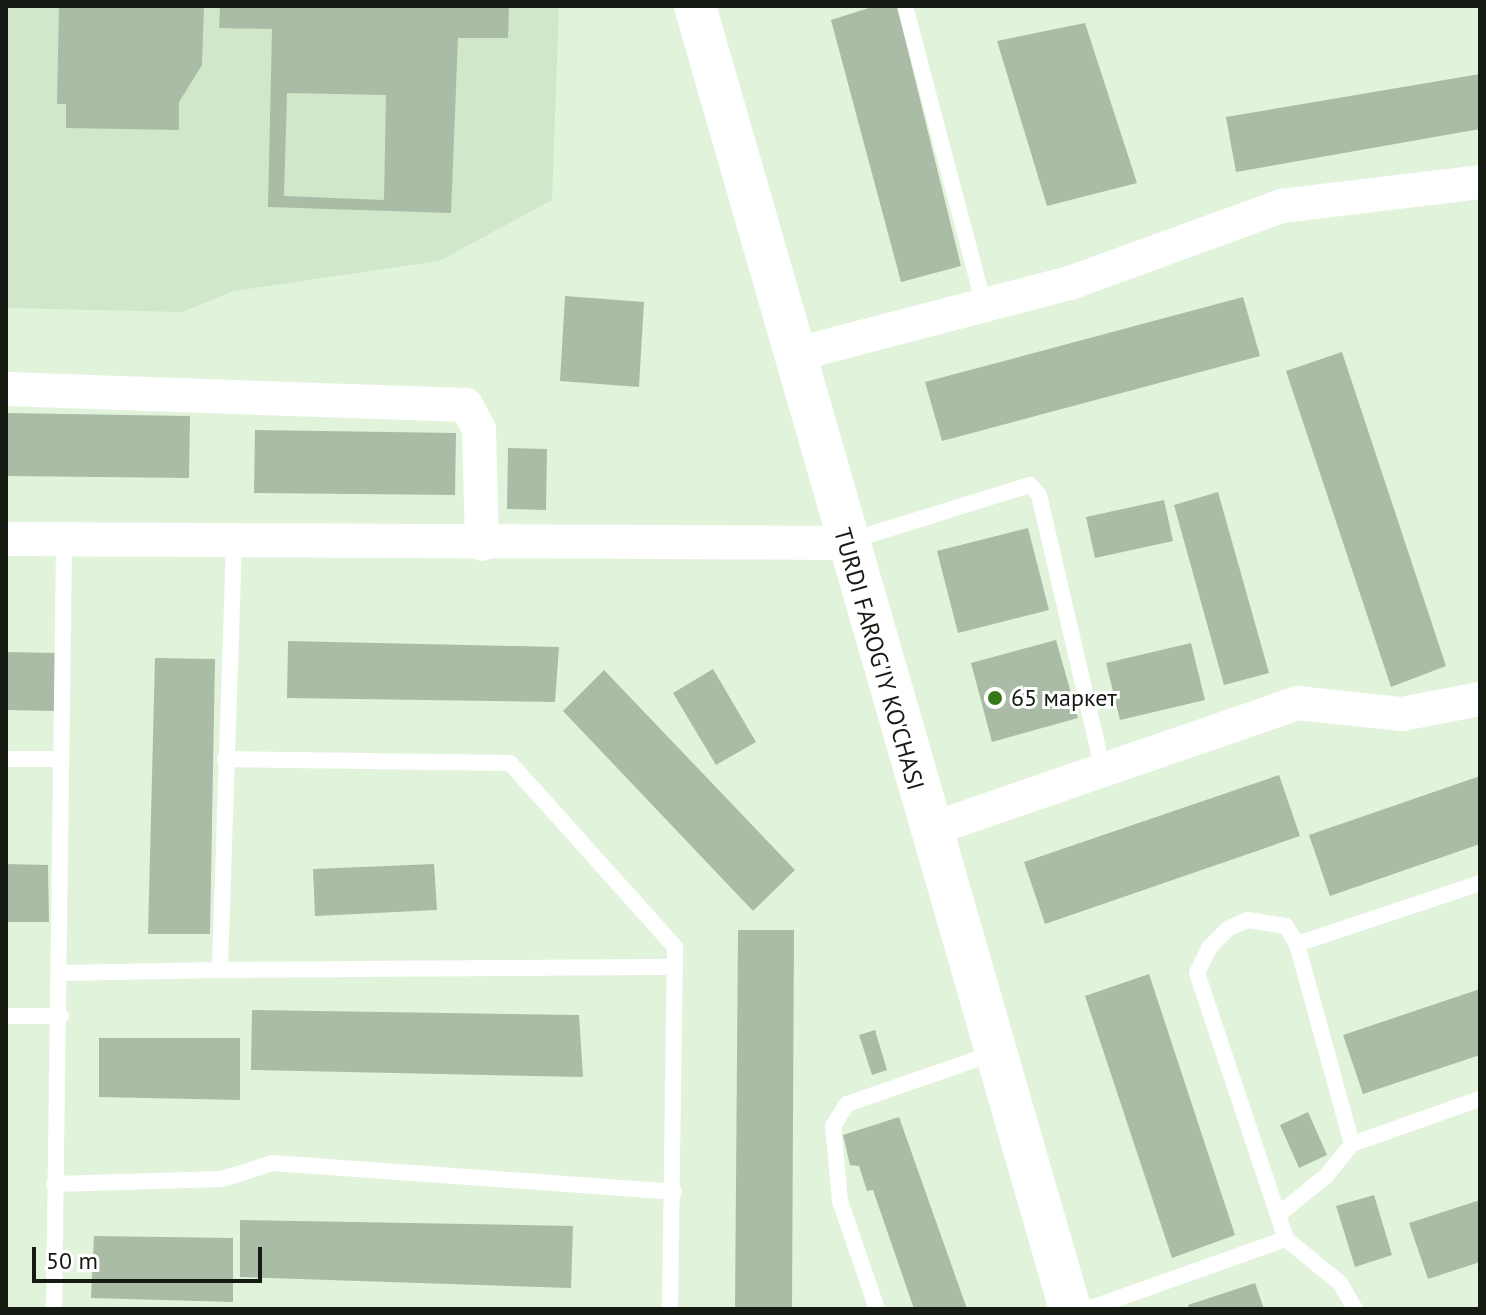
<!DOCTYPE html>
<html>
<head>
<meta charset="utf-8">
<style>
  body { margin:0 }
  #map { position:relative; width:1486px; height:1315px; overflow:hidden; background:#e2f3dc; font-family:"PT Sans",sans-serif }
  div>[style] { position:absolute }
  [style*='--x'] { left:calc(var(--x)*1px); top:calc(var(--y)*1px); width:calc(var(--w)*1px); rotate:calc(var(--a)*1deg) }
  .built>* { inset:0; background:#d1e7ca }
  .building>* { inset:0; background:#abbca6 }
  .service>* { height:16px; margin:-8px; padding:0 8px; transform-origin:8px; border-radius:8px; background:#fff }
  .minor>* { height:34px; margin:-17px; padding:0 17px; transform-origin:17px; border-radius:17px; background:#fff }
  .tertiary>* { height:42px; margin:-21px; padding:0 21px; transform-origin:21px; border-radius:21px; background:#fff }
  .dots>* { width:22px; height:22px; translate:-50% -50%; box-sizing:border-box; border:4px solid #fff; border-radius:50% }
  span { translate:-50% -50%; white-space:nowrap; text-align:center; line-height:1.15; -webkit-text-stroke:6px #fff; paint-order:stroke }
  .street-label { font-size:24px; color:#151b13 }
  .poi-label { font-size:24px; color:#151b13 }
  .left { translate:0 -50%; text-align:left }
  .frame { position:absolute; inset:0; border:8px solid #151b13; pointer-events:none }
  .scale { position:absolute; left:32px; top:1247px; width:230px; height:36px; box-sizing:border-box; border:4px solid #151b13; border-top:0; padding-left:10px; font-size:24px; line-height:28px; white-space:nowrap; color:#151b13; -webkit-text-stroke:6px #fff; paint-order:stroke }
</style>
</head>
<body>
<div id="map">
  <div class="built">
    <div style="clip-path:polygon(6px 6px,559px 6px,552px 200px,439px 261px,233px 291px,183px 312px,6px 308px)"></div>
  </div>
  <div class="building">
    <div style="clip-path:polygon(59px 6px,204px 6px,202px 65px,179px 102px,179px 130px,66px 128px,66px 104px,57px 104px)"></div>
    <div style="clip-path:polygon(evenodd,220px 6px,509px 6px,508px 38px,458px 38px,451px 213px,268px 207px,272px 29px,219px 28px,220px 6px,287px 93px,386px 95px,384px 200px,284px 196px,287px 93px)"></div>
    <div style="clip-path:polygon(875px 6px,897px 6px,961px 266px,901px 282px,831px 20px)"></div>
    <div style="clip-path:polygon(1085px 23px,1137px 183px,1047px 206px,997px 41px)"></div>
    <div style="clip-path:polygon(1480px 74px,1480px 129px,1236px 172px,1226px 117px)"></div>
    <div style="clip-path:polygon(565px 296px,644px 302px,639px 387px,560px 381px)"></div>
    <div style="clip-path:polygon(1243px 297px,1260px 356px,942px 441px,925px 382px)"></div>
    <div style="clip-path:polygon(1342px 352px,1446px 666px,1391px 687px,1286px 371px)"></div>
    <div style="clip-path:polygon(6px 413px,190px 416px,189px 478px,6px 476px)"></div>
    <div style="clip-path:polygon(255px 430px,456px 433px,455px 495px,254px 493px)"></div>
    <div style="clip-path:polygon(508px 448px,547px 449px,546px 510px,507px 509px)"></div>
    <div style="clip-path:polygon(1218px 492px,1269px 673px,1224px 685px,1174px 505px)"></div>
    <div style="clip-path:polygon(1164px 500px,1173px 541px,1095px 558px,1086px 517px)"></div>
    <div style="clip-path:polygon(1028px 528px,1049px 610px,958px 633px,937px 551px)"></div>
    <div style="clip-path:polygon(1056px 640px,1078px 718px,992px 742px,971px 663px)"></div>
    <div style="clip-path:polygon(288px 641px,559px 647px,555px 702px,287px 698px)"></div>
    <div style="clip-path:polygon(1191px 643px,1205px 700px,1120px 720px,1106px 663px)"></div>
    <div style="clip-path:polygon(6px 652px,57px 653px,54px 711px,6px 710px)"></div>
    <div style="clip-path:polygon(155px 658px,215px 659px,210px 934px,148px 934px)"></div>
    <div style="clip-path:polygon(713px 669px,756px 742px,716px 765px,673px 693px)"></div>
    <div style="clip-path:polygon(604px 670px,795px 870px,753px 911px,563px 711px)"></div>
    <div style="clip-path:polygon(1279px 775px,1300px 836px,1045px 924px,1024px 862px)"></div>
    <div style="clip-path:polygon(1480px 776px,1480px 844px,1330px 896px,1309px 835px)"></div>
    <div style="clip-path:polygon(6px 864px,48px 865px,49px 922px,6px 922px)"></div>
    <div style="clip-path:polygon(434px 864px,437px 910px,315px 916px,313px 869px)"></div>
    <div style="clip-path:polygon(738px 930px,794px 930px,792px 1309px,735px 1309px)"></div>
    <div style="clip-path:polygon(1149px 974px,1235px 1235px,1172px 1258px,1085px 996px)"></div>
    <div style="clip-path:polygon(1480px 989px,1480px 1055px,1363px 1094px,1343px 1035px)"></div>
    <div style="clip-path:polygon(252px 1010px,579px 1015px,583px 1077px,251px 1070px)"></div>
    <div style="clip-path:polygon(875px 1030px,887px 1070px,872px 1075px,859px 1035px)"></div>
    <div style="clip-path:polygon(99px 1038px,240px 1038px,240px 1100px,99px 1097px)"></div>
    <div style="clip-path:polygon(1308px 1112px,1327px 1155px,1299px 1168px,1280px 1125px)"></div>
    <div style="clip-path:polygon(899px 1117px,967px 1309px,914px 1309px,873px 1190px,867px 1191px,859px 1166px,850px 1165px,843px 1135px)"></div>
    <div style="clip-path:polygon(1374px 1195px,1392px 1255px,1355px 1267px,1336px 1206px)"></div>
    <div style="clip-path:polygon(1480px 1200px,1480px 1262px,1428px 1279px,1409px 1223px)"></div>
    <div style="clip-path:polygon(240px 1220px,573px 1226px,571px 1288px,240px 1277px)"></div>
    <div style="clip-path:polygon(94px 1236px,233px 1238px,233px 1302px,91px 1298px)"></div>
    <div style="clip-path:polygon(1255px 1283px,1264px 1309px,1190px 1309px,1188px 1305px)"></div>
  </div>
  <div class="service">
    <div style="--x:905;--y:6;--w:310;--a:75.2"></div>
    <div style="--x:849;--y:541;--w:189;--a:-17.2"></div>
    <div style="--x:1030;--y:485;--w:13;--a:48"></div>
    <div style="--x:1039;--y:495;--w:282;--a:76.9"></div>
    <div style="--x:234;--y:544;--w:426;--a:91.9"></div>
    <div style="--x:220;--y:970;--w:455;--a:-0.4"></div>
    <div style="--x:6;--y:759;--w:55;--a:0"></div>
    <div style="--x:225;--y:759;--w:285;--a:0.8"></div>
    <div style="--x:510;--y:763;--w:247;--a:48.1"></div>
    <div style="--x:675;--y:947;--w:362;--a:90.8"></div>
    <div style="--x:61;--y:973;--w:159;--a:-1.1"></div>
    <div style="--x:6;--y:1016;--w:55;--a:0"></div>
    <div style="--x:1352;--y:1144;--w:136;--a:-19.4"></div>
    <div style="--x:54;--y:1184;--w:168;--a:-1.7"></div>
    <div style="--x:222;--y:1179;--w:53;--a:-17.4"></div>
    <div style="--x:273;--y:1163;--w:402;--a:4.1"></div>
    <div style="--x:1278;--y:1215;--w:62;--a:-39.1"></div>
    <div style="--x:1326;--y:1176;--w:41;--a:-50.9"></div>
    <div style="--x:1352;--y:1144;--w:207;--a:-105.4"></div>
    <div style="--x:54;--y:1309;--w:769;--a:-89.25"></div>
    <div style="--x:877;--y:1309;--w:114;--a:-108.9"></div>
    <div style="--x:840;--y:1201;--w:75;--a:-95.3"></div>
    <div style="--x:833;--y:1126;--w:26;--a:-58"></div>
    <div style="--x:847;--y:1104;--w:156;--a:-19.1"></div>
    <div style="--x:1088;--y:1309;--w:210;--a:-19.5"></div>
    <div style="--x:1355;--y:1309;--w:30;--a:-120"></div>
    <div style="--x:1340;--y:1283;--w:70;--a:-140.8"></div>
    <div style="--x:1286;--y:1239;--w:280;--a:-108.5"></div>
    <div style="--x:1197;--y:973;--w:28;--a:-64"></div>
    <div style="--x:1209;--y:948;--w:28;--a:-45"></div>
    <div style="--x:1229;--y:928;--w:21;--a:-23"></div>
    <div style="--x:1248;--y:920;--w:38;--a:9"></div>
    <div style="--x:1286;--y:926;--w:21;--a:59"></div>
    <div style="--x:1297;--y:944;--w:193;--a:-18.4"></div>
  </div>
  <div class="minor">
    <div style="--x:793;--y:355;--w:286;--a:-14.6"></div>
    <div style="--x:1070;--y:283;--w:226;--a:-20"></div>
    <div style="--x:1282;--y:206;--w:199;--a:-6.9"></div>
    <div style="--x:6;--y:389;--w:460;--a:2"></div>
    <div style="--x:466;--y:405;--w:27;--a:62"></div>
    <div style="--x:479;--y:429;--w:115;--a:88.5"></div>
    <div style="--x:6;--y:539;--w:839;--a:0.27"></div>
    <div style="--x:929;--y:830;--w:389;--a:-19"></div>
    <div style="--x:1297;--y:703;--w:106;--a:6"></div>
    <div style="--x:1402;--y:714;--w:79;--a:-10.9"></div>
  </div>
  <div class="tertiary">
    <div style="--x:695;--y:6;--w:1356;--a:73.94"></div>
  </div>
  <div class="dots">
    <div style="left:995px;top:698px;background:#367818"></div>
  </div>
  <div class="street-label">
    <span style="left:879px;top:659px;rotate:74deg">TURDI FAROG'IY KO'CHASI</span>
  </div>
  <div class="poi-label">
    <span class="left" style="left:1011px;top:698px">65 маркет</span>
  </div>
  <div class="frame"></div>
  <div class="scale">50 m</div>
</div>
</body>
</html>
